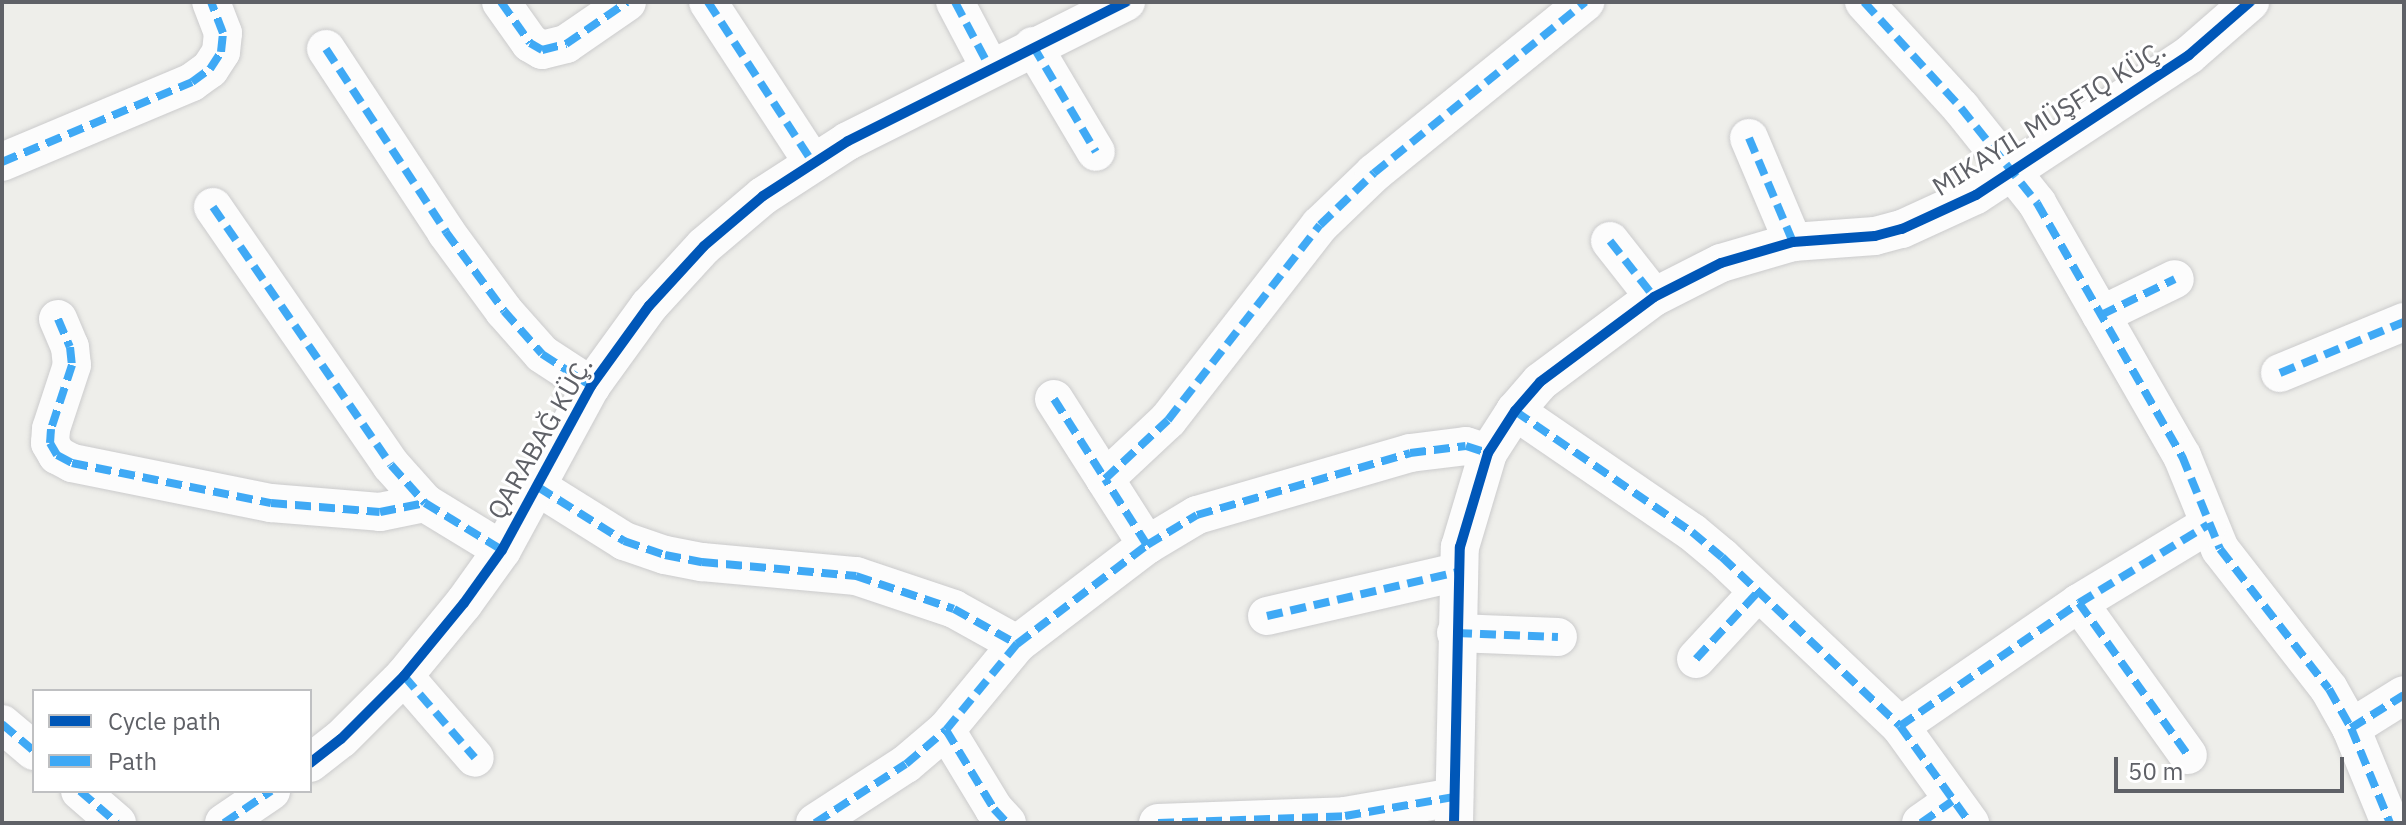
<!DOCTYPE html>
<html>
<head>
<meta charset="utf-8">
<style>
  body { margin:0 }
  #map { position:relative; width:2406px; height:825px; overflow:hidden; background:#eeeeea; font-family:"IBM Plex Sans",sans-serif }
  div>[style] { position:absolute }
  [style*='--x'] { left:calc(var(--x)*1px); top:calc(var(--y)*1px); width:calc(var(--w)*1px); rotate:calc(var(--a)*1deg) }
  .roads { filter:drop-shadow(0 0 2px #cbcbcc) drop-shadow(0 0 2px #cbcbcc) }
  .minor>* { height:38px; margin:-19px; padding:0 19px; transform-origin:19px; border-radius:19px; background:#fcfcfc }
  .quiet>* { height:8px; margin-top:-4px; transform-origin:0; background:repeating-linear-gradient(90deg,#3fa9f5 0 16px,transparent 0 24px) }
  .cycleway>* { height:10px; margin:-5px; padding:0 5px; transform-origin:5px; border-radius:5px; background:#0057b8 }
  span { translate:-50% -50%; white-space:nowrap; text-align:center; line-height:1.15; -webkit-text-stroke:6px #fff; paint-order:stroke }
  .street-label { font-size:26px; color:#5f6167 }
  .frame { position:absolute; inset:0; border:4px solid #5f6167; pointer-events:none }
  .legend { position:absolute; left:32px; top:689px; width:280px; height:104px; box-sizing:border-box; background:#fff; border:2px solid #bfc0c2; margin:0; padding:10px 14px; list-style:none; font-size:24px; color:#5f6167 }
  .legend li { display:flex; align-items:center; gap:16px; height:40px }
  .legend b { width:40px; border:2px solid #bfc0c2 }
  .scale { position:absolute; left:2114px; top:757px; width:230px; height:36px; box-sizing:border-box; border:4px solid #5f6167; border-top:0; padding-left:10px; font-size:24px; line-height:28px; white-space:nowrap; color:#5f6167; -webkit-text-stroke:6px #fff; paint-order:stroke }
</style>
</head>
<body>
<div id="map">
  <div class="roads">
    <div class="minor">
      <div style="--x:501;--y:2;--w:50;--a:54.7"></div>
      <div style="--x:530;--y:43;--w:14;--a:30"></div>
      <div style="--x:542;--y:50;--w:25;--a:-14"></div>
      <div style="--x:566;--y:44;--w:74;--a:-34.5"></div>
      <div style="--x:708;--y:2;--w:192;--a:56.9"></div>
      <div style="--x:955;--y:2;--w:75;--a:62.1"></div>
      <div style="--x:1864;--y:2;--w:144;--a:47.5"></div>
      <div style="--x:1961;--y:108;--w:122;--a:51.3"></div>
      <div style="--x:2037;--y:203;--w:292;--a:60.2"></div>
      <div style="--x:2182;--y:456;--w:100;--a:67.8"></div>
      <div style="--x:2220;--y:549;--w:177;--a:52.1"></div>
      <div style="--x:2329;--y:689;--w:45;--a:60.6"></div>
      <div style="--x:2351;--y:728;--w:103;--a:67.7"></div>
      <div style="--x:1033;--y:46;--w:123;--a:59.3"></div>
      <div style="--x:326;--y:49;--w:219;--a:56.7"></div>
      <div style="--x:446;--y:232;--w:98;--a:53.7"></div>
      <div style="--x:504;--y:311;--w:57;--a:48.5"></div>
      <div style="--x:542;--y:354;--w:59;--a:33.1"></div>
      <div style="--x:1749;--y:138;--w:113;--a:67.1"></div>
      <div style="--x:2;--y:162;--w:206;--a:-22.8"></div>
      <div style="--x:192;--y:82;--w:22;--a:-36"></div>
      <div style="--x:210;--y:69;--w:20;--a:-57"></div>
      <div style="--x:221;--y:52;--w:19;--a:-84"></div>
      <div style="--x:223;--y:33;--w:33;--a:-111"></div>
      <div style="--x:213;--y:207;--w:313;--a:55.4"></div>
      <div style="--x:391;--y:465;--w:51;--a:48.2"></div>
      <div style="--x:425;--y:503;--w:90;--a:31.4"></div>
      <div style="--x:1610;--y:241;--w:71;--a:51.8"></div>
      <div style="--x:2101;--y:315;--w:82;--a:-25.9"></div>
      <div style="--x:58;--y:319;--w:30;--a:67"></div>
      <div style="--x:70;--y:347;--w:18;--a:84"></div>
      <div style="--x:72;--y:365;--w:67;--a:108.2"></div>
      <div style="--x:51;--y:429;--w:14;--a:94"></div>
      <div style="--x:50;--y:443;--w:14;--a:60"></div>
      <div style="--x:57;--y:455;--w:17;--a:28"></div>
      <div style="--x:72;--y:463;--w:203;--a:11.4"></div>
      <div style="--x:271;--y:503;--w:109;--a:4.7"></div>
      <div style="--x:380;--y:512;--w:46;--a:-11.3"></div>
      <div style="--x:2280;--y:373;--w:134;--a:-22.4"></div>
      <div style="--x:1054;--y:399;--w:95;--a:57.5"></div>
      <div style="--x:1515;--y:411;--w:214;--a:34.4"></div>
      <div style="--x:1692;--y:532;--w:39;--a:40"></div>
      <div style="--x:1722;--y:557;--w:245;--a:43.5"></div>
      <div style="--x:1900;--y:726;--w:120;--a:54.2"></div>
      <div style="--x:538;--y:487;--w:102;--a:32.1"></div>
      <div style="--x:624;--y:541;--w:43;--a:18.9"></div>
      <div style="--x:665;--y:555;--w:38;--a:11"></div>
      <div style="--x:702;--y:562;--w:155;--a:5.2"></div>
      <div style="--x:856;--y:576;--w:103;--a:18.6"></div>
      <div style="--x:954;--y:609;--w:72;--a:29.1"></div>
      <div style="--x:1147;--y:545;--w:78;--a:-122.5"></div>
      <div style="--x:1105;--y:479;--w:86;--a:-43.1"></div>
      <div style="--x:1168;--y:420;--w:247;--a:-52.1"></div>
      <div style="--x:1320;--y:225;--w:75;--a:-43.9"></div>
      <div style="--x:1374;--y:173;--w:272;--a:-39"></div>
      <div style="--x:2079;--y:603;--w:187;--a:54.4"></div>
      <div style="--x:1267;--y:616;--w:195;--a:-13"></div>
      <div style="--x:1456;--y:633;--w:102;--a:2.2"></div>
      <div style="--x:1696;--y:659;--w:90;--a:-47.3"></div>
      <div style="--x:404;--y:676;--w:108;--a:49.1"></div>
      <div style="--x:2;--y:724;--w:42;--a:40.2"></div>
      <div style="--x:1900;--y:726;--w:217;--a:-34.5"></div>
      <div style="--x:2079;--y:603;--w:151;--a:-31.2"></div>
      <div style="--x:2351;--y:728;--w:62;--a:-31.9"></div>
      <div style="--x:946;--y:730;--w:92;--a:58.7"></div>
      <div style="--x:994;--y:809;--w:19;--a:47"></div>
      <div style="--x:310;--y:763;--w:39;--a:-38"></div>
      <div style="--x:341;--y:739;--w:89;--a:-45"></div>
      <div style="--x:404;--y:676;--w:94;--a:-50.6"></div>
      <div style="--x:464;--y:603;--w:65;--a:-54.4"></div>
      <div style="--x:502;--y:550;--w:187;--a:-61.5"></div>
      <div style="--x:591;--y:386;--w:99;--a:-54.1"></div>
      <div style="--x:649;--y:306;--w:81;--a:-47.5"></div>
      <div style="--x:704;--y:246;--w:77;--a:-40.3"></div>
      <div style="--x:763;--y:196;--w:101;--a:-32.9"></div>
      <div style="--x:848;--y:141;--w:311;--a:-26.6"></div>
      <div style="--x:80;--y:791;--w:49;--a:40.9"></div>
      <div style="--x:224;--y:823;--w:57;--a:-34.2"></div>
      <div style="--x:815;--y:823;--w:108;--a:-33"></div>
      <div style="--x:906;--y:764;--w:52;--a:-40.4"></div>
      <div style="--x:946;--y:730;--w:112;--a:-50.5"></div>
      <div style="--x:1017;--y:644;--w:163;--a:-37.3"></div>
      <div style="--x:1147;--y:545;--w:58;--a:-31"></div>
      <div style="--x:1197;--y:515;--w:222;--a:-16.2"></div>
      <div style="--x:1410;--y:453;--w:56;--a:-7.1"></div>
      <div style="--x:1466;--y:446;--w:23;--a:18"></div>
      <div style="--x:1158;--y:823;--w:187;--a:-2.1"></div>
      <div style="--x:1345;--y:816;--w:111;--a:-9.9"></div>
      <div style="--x:1454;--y:823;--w:276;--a:-88.8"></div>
      <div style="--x:1460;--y:547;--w:98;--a:-73.4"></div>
      <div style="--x:1488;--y:453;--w:50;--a:-57.3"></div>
      <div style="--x:1515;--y:411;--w:38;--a:-49"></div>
      <div style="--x:1540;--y:382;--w:142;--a:-36.7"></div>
      <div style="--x:1654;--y:297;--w:75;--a:-26.9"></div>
      <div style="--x:1721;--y:263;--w:75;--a:-16.3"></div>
      <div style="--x:1793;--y:242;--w:82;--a:-4.2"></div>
      <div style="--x:1875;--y:236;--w:28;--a:-15"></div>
      <div style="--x:1902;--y:229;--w:81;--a:-24.7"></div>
      <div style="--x:1976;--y:195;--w:255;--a:-33.3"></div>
      <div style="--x:2189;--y:55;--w:81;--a:-41"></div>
      <div style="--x:1921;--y:823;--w:38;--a:-35"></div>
    </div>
  </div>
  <div class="quiet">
    <div style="--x:501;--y:2;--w:50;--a:54.7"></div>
    <div style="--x:530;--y:43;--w:14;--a:30"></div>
    <div style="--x:542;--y:50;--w:25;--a:-14"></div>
    <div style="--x:566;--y:44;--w:74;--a:-34.5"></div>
    <div style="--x:708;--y:2;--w:192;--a:56.9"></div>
    <div style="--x:955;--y:2;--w:75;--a:62.1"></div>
    <div style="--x:1864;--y:2;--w:144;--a:47.5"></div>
    <div style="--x:1961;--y:108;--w:122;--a:51.3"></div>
    <div style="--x:2037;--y:203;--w:292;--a:60.2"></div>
    <div style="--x:2182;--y:456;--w:100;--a:67.8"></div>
    <div style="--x:2220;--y:549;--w:177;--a:52.1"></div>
    <div style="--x:2329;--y:689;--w:45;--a:60.6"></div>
    <div style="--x:2351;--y:728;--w:103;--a:67.7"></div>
    <div style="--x:1033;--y:46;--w:123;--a:59.3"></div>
    <div style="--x:326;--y:49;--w:219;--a:56.7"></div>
    <div style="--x:446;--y:232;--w:98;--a:53.7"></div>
    <div style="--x:504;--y:311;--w:57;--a:48.5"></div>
    <div style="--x:542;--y:354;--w:59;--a:33.1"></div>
    <div style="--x:1749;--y:138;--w:113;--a:67.1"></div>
    <div style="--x:2;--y:162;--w:206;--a:-22.8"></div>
    <div style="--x:192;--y:82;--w:22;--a:-36"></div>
    <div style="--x:210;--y:69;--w:20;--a:-57"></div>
    <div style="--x:221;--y:52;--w:19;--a:-84"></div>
    <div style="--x:223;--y:33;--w:33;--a:-111"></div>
    <div style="--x:213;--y:207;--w:313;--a:55.4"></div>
    <div style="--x:391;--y:465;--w:51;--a:48.2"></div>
    <div style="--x:425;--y:503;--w:90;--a:31.4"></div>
    <div style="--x:1610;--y:241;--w:71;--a:51.8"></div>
    <div style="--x:2101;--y:315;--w:82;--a:-25.9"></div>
    <div style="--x:58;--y:319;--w:30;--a:67"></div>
    <div style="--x:70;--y:347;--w:18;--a:84"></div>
    <div style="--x:72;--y:365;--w:67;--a:108.2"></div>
    <div style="--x:51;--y:429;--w:14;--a:94"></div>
    <div style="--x:50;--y:443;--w:14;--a:60"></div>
    <div style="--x:57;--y:455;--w:17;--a:28"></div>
    <div style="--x:72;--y:463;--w:203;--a:11.4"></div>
    <div style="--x:271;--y:503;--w:109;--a:4.7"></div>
    <div style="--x:380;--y:512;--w:46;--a:-11.3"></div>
    <div style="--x:2280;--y:373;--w:134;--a:-22.4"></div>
    <div style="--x:1054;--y:399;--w:95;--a:57.5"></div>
    <div style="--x:1515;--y:411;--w:214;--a:34.4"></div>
    <div style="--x:1692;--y:532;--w:39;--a:40"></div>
    <div style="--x:1722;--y:557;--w:245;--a:43.5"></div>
    <div style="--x:1900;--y:726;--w:120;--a:54.2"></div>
    <div style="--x:538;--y:487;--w:102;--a:32.1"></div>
    <div style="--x:624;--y:541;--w:43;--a:18.9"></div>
    <div style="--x:665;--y:555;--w:38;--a:11"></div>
    <div style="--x:702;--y:562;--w:155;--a:5.2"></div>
    <div style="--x:856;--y:576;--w:103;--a:18.6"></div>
    <div style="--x:954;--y:609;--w:72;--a:29.1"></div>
    <div style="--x:1147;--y:545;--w:78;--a:-122.5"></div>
    <div style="--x:1105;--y:479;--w:86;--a:-43.1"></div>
    <div style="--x:1168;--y:420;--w:247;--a:-52.1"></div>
    <div style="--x:1320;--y:225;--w:75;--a:-43.9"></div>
    <div style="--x:1374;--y:173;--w:272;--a:-39"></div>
    <div style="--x:2079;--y:603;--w:187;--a:54.4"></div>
    <div style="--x:1267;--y:616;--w:195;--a:-13"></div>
    <div style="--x:1456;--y:633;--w:102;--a:2.2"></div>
    <div style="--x:1696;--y:659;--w:90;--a:-47.3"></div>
    <div style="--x:404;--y:676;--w:108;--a:49.1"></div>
    <div style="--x:2;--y:724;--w:42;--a:40.2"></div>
    <div style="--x:1900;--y:726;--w:217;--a:-34.5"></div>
    <div style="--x:2079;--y:603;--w:151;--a:-31.2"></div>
    <div style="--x:2351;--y:728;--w:62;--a:-31.9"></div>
    <div style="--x:946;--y:730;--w:92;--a:58.7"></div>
    <div style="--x:994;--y:809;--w:19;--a:47"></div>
    <div style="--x:80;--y:791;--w:49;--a:40.9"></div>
    <div style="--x:224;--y:823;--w:57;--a:-34.2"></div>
    <div style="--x:815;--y:823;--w:108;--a:-33"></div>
    <div style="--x:906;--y:764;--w:52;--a:-40.4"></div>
    <div style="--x:946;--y:730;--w:112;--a:-50.5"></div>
    <div style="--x:1017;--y:644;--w:163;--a:-37.3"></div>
    <div style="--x:1147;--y:545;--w:58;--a:-31"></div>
    <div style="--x:1197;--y:515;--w:222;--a:-16.2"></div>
    <div style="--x:1410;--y:453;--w:56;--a:-7.1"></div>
    <div style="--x:1466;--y:446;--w:23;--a:18"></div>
    <div style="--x:1158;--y:823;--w:187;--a:-2.1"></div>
    <div style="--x:1345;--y:816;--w:111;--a:-9.9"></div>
    <div style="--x:1921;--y:823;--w:38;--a:-35"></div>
  </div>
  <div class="cycleway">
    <div style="--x:310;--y:763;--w:39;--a:-38"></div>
    <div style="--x:341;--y:739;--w:89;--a:-45"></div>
    <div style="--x:404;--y:676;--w:94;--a:-50.6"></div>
    <div style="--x:464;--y:603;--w:65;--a:-54.4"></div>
    <div style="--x:502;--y:550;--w:187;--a:-61.5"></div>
    <div style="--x:591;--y:386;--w:99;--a:-54.1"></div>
    <div style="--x:649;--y:306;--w:81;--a:-47.5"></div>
    <div style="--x:704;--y:246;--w:77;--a:-40.3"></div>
    <div style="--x:763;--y:196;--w:101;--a:-32.9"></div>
    <div style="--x:848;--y:141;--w:311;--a:-26.6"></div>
    <div style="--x:1454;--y:823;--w:276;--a:-88.8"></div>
    <div style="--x:1460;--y:547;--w:98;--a:-73.4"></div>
    <div style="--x:1488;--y:453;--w:50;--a:-57.3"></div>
    <div style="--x:1515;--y:411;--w:38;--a:-49"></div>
    <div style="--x:1540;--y:382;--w:142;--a:-36.7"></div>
    <div style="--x:1654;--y:297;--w:75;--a:-26.9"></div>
    <div style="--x:1721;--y:263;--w:75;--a:-16.3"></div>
    <div style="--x:1793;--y:242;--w:82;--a:-4.2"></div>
    <div style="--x:1875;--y:236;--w:28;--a:-15"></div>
    <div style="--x:1902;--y:229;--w:81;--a:-24.7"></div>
    <div style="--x:1976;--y:195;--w:255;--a:-33.3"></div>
    <div style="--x:2189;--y:55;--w:81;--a:-41"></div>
  </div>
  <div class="street-label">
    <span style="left:2049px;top:118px;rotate:-32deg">MIKAYIL MÜŞFIQ KÜÇ.</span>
    <span style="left:540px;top:438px;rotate:-60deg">QARABAĞ KÜÇ.</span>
  </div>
  <div class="frame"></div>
  <ul class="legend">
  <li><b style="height:10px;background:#0057b8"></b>Cycle path</li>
  <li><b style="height:10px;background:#3fa9f5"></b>Path</li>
  </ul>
  <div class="scale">50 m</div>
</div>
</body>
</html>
